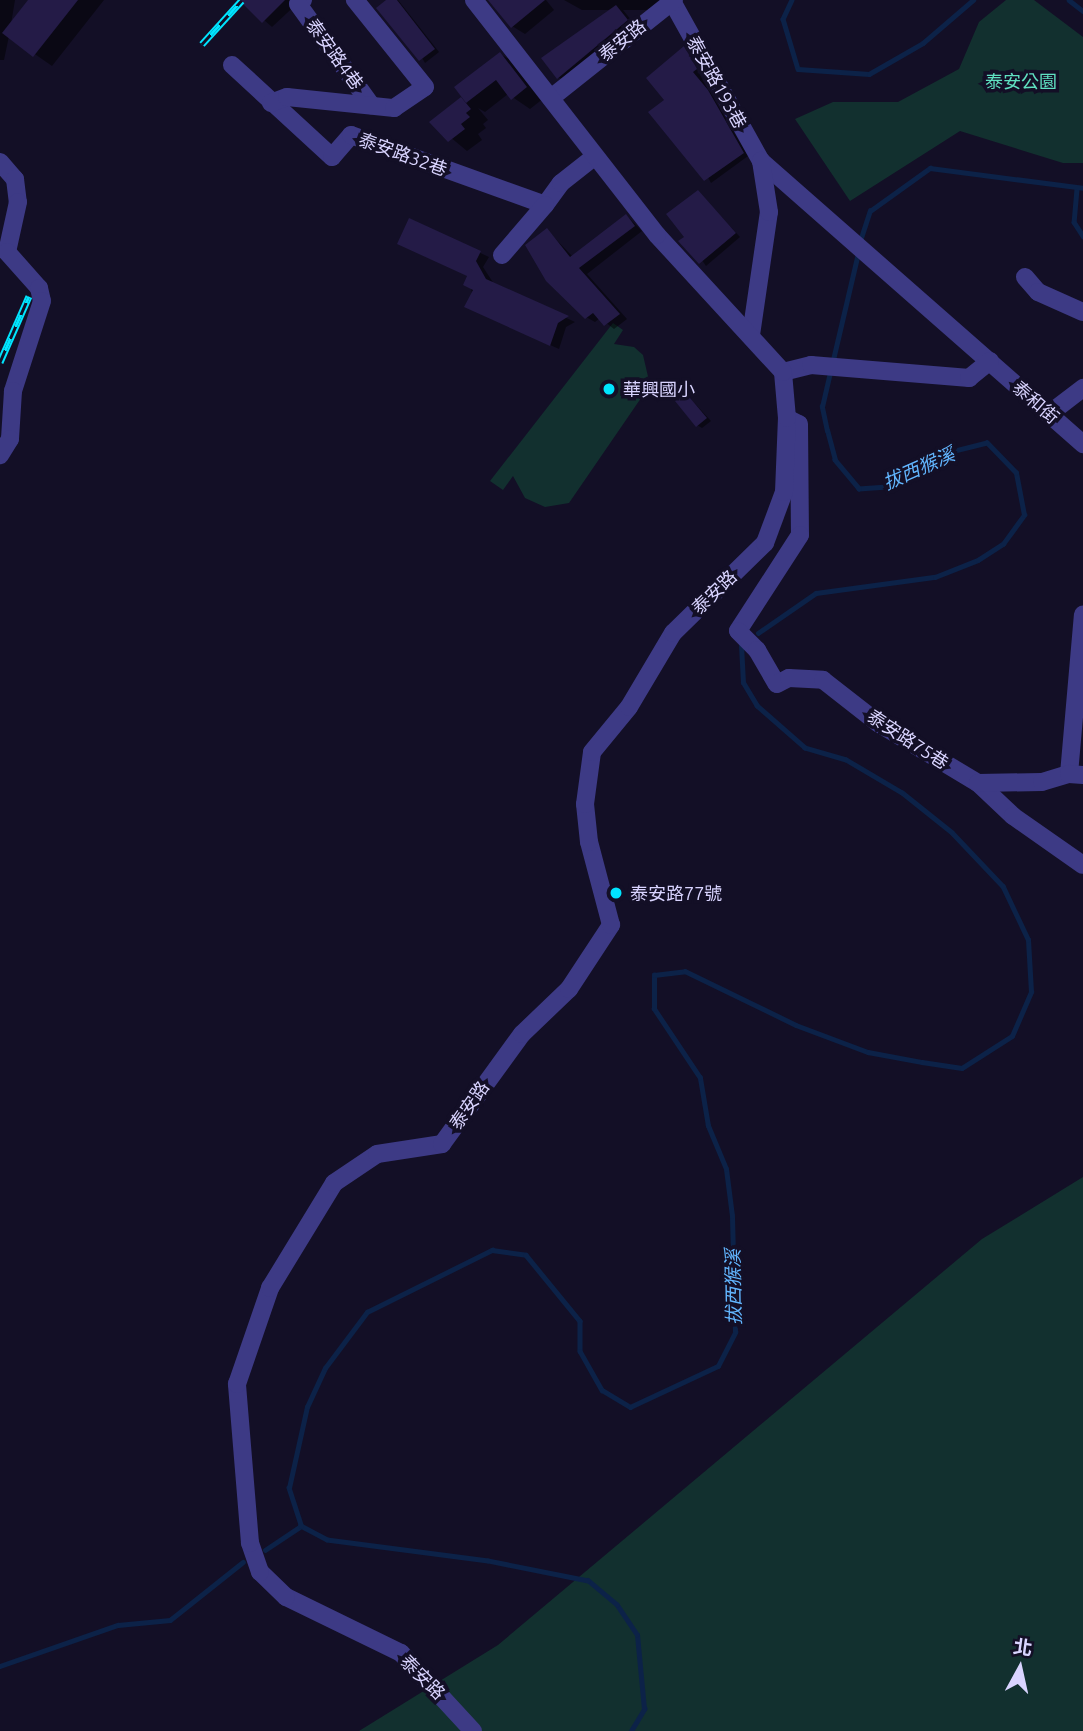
<!DOCTYPE html>
<html>
<head>
<meta charset="utf-8">
<style>
  body { margin:0 }
  #map { position:relative; width:1083px; height:1731px; overflow:hidden; background:#130f26; font-family:Ubuntu,"Noto Sans TC",sans-serif }
  div>[style] { position:absolute }
  [style*='--x'] { left:calc(var(--x)*1px); top:calc(var(--y)*1px); width:calc(var(--w)*1px); rotate:calc(var(--a)*1deg) }
  .green>* { inset:0; background:#12302f }
  .shadow>* { inset:0; background:#0007 }
  .stream>* { height:4.5px; margin:-2.25px; padding:0 2.25px; transform-origin:2.25px; border-radius:2.25px; background:#0c2248 }
  .building>* { inset:0; background:#241b47 }
  .minor>* { height:18px; margin:-9px; padding:0 9px; transform-origin:9px; border-radius:9px; background:#3d3a85 }
  .rail>* { height:7px; margin-top:-3.5px; transform-origin:0; background:repeating-linear-gradient(90deg,#130f26 0 13px,#00e5ff 0 26px); box-sizing:border-box; border-block:2px solid #00e5ff }
  .dots>* { width:19px; height:19px; translate:-50% -50%; box-sizing:border-box; border:4px solid #130f26; border-radius:50% }
  span { translate:-50% -50%; white-space:nowrap; text-align:center; line-height:1.15; -webkit-text-stroke:7px #130f26; paint-order:stroke }
  .street-label { font-size:18px; color:#d9d4ff }
  .park-label { font-size:18px; color:#5fe0c0 }
  .poi-label { font-size:18px; color:#d9d4ff }
  .left { translate:0 -50%; text-align:left }
  .water-label { font-size:19px; color:#62b6ff; font-style:italic }
  .north { position:absolute; left:985px; top:1633px; width:70px; height:70px; -webkit-text-stroke:5px #130f26; paint-order:stroke; rotate:8deg; font-size:19px; font-weight:700; line-height:28px; text-align:center; color:#d9d4ff }
  .north::after { content:''; display:block; margin:auto; width:24px; height:32px; background:#d9d4ff; clip-path:polygon(50% 0,100% 100%,50% 72%,0 100%) }
</style>
</head>
<body>
<div id="map">
  <div class="green">
    <div style="clip-path:polygon(1006px 0,1034px 0,1083px 37px,1083px 163px,1063px 163px,960px 131px,850px 201px,795px 119px,833px 102px,898px 102px,959px 69px,979px 22px)"></div>
    <div style="clip-path:polygon(613px 323px,623px 330px,614px 344px,634px 347px,643px 355px,650px 385px,569px 503px,545px 507px,525px 498px,513px 476px,503px 490px,490px 481px)"></div>
    <div style="clip-path:polygon(1083px 1177px,1083px 1731px,359px 1731px,498px 1645px,982px 1239px)"></div>
  </div>
  <div class="shadow">
    <div style="clip-path:polygon(0 0,15px 0,11px 24px,30px 0,104px 0,52px 66px,9px 36px,4px 60px,0 60px)"></div>
    <div style="clip-path:polygon(241px 0,301px 0,272px 27px)"></div>
    <div style="clip-path:polygon(389px 0,398px 0,439px 52px,425px 63px)"></div>
    <div style="clip-path:polygon(491px 0,546px 0,554px 10px,525px 34px,512px 26px)"></div>
    <div style="clip-path:polygon(564px 0,683px 0,683px 3px,673px 10px,623px 10px,636px 26px,568px 83px,558px 77px,612px 10px,582px 10px)"></div>
    <div style="clip-path:polygon(684px 48px,748px 156px,711px 183px,667px 100px)"></div>
    <div style="clip-path:polygon(500px 54px,518px 64px,544px 98px,530px 109px,508px 94px,485px 112px,478px 108px,488px 120px,483px 124px,486px 128px,478px 134px,482px 140px,467px 151px,432px 122px,461px 99px,468px 103px,457px 88px)"></div>
    <div style="clip-path:polygon(698px 192px,740px 237px,706px 266px,686px 237px)"></div>
    <div style="clip-path:polygon(627px 216px,642px 231px,587px 274px,627px 319px,614px 329px,600px 318px,595px 322px,586px 317px,547px 230px,573px 257px)"></div>
    <div style="clip-path:polygon(410px 220px,489px 257px,483px 267px,494px 284px,575px 322px,566px 327px,559px 349px,475px 311px,469px 276px)"></div>
    <div style="clip-path:polygon(686px 394px,711px 421px,702px 428px,697px 425px)"></div>
  </div>
  <div class="stream">
    <div style="--x:792;--y:0;--w:21;--a:115"></div>
    <div style="--x:783;--y:19;--w:52;--a:73.3"></div>
    <div style="--x:798;--y:69;--w:71;--a:4"></div>
    <div style="--x:869;--y:74;--w:62;--a:-29.9"></div>
    <div style="--x:923;--y:43;--w:66;--a:-40.7"></div>
    <div style="--x:1069;--y:0;--w:18;--a:38"></div>
    <div style="--x:1077;--y:189;--w:33;--a:95"></div>
    <div style="--x:1074;--y:222;--w:17;--a:57"></div>
    <div style="--x:860;--y:241;--w:32;--a:-72"></div>
    <div style="--x:870;--y:211;--w:74;--a:-35.6"></div>
    <div style="--x:930;--y:168;--w:154;--a:7.4"></div>
    <div style="--x:832;--y:364;--w:114;--a:-76.8"></div>
    <div style="--x:758;--y:633;--w:70;--a:-34.6"></div>
    <div style="--x:816;--y:593;--w:120;--a:-7.7"></div>
    <div style="--x:935;--y:577;--w:46;--a:-21.6"></div>
    <div style="--x:978;--y:560;--w:30;--a:-33"></div>
    <div style="--x:1003;--y:544;--w:36;--a:-54"></div>
    <div style="--x:1024;--y:515;--w:43;--a:-100.8"></div>
    <div style="--x:1016;--y:473;--w:42;--a:-134"></div>
    <div style="--x:987;--y:443;--w:32;--a:166"></div>
    <div style="--x:956;--y:451;--w:78;--a:152.4"></div>
    <div style="--x:887;--y:487;--w:28;--a:176"></div>
    <div style="--x:859;--y:489;--w:38;--a:-130"></div>
    <div style="--x:835;--y:460;--w:30;--a:-105"></div>
    <div style="--x:827;--y:431;--w:25;--a:-102"></div>
    <div style="--x:822;--y:407;--w:36;--a:-77"></div>
    <div style="--x:265;--y:1550;--w:43;--a:-33.7"></div>
    <div style="--x:0;--y:1666;--w:125;--a:-19.2"></div>
    <div style="--x:118;--y:1625;--w:52;--a:-5.5"></div>
    <div style="--x:170;--y:1620;--w:93;--a:-38.5"></div>
    <div style="--x:631;--y:1731;--w:26;--a:-59"></div>
    <div style="--x:644;--y:1709;--w:74;--a:-95.4"></div>
    <div style="--x:637;--y:1635;--w:36;--a:-124"></div>
    <div style="--x:617;--y:1605;--w:38;--a:-140"></div>
    <div style="--x:588;--y:1581;--w:102;--a:-168.7"></div>
    <div style="--x:488;--y:1561;--w:162;--a:-172.6"></div>
    <div style="--x:327;--y:1540;--w:30;--a:-152"></div>
    <div style="--x:301;--y:1526;--w:40;--a:-108"></div>
    <div style="--x:289;--y:1488;--w:83;--a:-77.5"></div>
    <div style="--x:307;--y:1407;--w:43;--a:-65.2"></div>
    <div style="--x:325;--y:1368;--w:70;--a:-53.1"></div>
    <div style="--x:367;--y:1312;--w:140;--a:-26.4"></div>
    <div style="--x:492;--y:1250;--w:34;--a:8"></div>
    <div style="--x:526;--y:1255;--w:85;--a:50.7"></div>
    <div style="--x:580;--y:1321;--w:30;--a:90"></div>
    <div style="--x:580;--y:1351;--w:45;--a:60.6"></div>
    <div style="--x:602;--y:1390;--w:33;--a:31"></div>
    <div style="--x:630;--y:1407;--w:97;--a:-25"></div>
    <div style="--x:718;--y:1366;--w:38;--a:-63"></div>
    <div style="--x:735;--y:1332;--w:116;--a:-91.5"></div>
    <div style="--x:732;--y:1216;--w:47;--a:-97.3"></div>
    <div style="--x:726;--y:1169;--w:47;--a:-112.7"></div>
    <div style="--x:708;--y:1126;--w:49;--a:-99.5"></div>
    <div style="--x:700;--y:1078;--w:83;--a:-123.7"></div>
    <div style="--x:654;--y:1009;--w:34;--a:-90"></div>
    <div style="--x:654;--y:975;--w:31;--a:-7"></div>
    <div style="--x:685;--y:971;--w:123;--a:25.9"></div>
    <div style="--x:796;--y:1025;--w:77;--a:20.6"></div>
    <div style="--x:868;--y:1052;--w:55;--a:10.5"></div>
    <div style="--x:922;--y:1062;--w:40;--a:8.5"></div>
    <div style="--x:962;--y:1068;--w:59;--a:-32.6"></div>
    <div style="--x:1012;--y:1036;--w:48;--a:-66.6"></div>
    <div style="--x:1031;--y:992;--w:52;--a:-93.3"></div>
    <div style="--x:1028;--y:940;--w:59;--a:-115.3"></div>
    <div style="--x:1003;--y:887;--w:74;--a:-133.4"></div>
    <div style="--x:952;--y:833;--w:64;--a:-141.3"></div>
    <div style="--x:902;--y:793;--w:65;--a:-149.5"></div>
    <div style="--x:846;--y:760;--w:43;--a:-163.7"></div>
    <div style="--x:805;--y:748;--w:64;--a:-138.8"></div>
    <div style="--x:757;--y:706;--w:27;--a:-121"></div>
    <div style="--x:743;--y:683;--w:37;--a:-93"></div>
  </div>
  <div class="building">
    <div style="clip-path:polygon(28px 0,78px 0,33px 57px,2px 33px)"></div>
    <div style="clip-path:polygon(239px 0,285px 0,262px 23px)"></div>
    <div style="clip-path:polygon(386px 0,397px 0,435px 49px,419px 61px,376px 8px)"></div>
    <div style="clip-path:polygon(488px 0,545px 0,511px 28px)"></div>
    <div style="clip-path:polygon(616px 5px,628px 20px,557px 79px,541px 58px)"></div>
    <div style="clip-path:polygon(684px 46px,697px 69px,693px 72px,708px 90px,744px 153px,704px 181px,648px 112px,664px 100px,646px 78px)"></div>
    <div style="clip-path:polygon(500px 52px,527px 87px,511px 100px,496px 80px,466px 103px,454px 87px)"></div>
    <div style="clip-path:polygon(461px 97px,471px 109px,466px 113px,470px 117px,461px 124px,465px 129px,448px 142px,429px 122px)"></div>
    <div style="clip-path:polygon(698px 190px,736px 233px,699px 264px,678px 241px,684px 237px,666px 214px)"></div>
    <div style="clip-path:polygon(626px 214px,635px 226px,579px 268px,620px 314px,604px 326px,593px 313px,585px 319px,546px 281px,525px 245px,547px 228px,570px 257px)"></div>
    <div style="clip-path:polygon(409px 218px,481px 251px,476px 261px,486px 279px,569px 316px,558px 323px,550px 346px,464px 307px,473px 290px,463px 285px,467px 276px,397px 244px)"></div>
    <div style="clip-path:polygon(685px 392px,707px 418px,696px 427px,675px 401px)"></div>
  </div>
  <div class="minor">
    <div style="--x:303;--y:0;--w:6;--a:141"></div>
    <div style="--x:298;--y:4;--w:125;--a:54.1"></div>
    <div style="--x:673;--y:3;--w:181;--a:60.9"></div>
    <div style="--x:761;--y:161;--w:429;--a:41.3"></div>
    <div style="--x:232;--y:65;--w:136;--a:42.6"></div>
    <div style="--x:332;--y:157;--w:29;--a:-49"></div>
    <div style="--x:351;--y:135;--w:206;--a:19.8"></div>
    <div style="--x:545;--y:205;--w:27;--a:-54"></div>
    <div style="--x:561;--y:183;--w:42;--a:-38.2"></div>
    <div style="--x:551;--y:98;--w:157;--a:-38.5"></div>
    <div style="--x:271;--y:103;--w:17;--a:-21"></div>
    <div style="--x:287;--y:97;--w:108;--a:5.9"></div>
    <div style="--x:394;--y:108;--w:37;--a:-34"></div>
    <div style="--x:425;--y:87;--w:112;--a:-128.8"></div>
    <div style="--x:0;--y:162;--w:23;--a:49"></div>
    <div style="--x:15;--y:179;--w:23;--a:83"></div>
    <div style="--x:18;--y:202;--w:51;--a:102.4"></div>
    <div style="--x:7;--y:252;--w:48;--a:48.4"></div>
    <div style="--x:39;--y:288;--w:13;--a:77"></div>
    <div style="--x:42;--y:301;--w:95;--a:107.9"></div>
    <div style="--x:13;--y:391;--w:48;--a:93.6"></div>
    <div style="--x:10;--y:439;--w:19;--a:122"></div>
    <div style="--x:502;--y:255;--w:66;--a:-49.3"></div>
    <div style="--x:1025;--y:277;--w:20;--a:49"></div>
    <div style="--x:1038;--y:292;--w:49;--a:24"></div>
    <div style="--x:751;--y:335;--w:124;--a:-81.7"></div>
    <div style="--x:769;--y:212;--w:52;--a:-98.9"></div>
    <div style="--x:783;--y:372;--w:29;--a:-14"></div>
    <div style="--x:811;--y:365;--w:159;--a:4.7"></div>
    <div style="--x:969;--y:378;--w:27;--a:-39"></div>
    <div style="--x:1049;--y:414;--w:43;--a:-37.4"></div>
    <div style="--x:787;--y:418;--w:13;--a:27"></div>
    <div style="--x:799;--y:424;--w:111;--a:89.5"></div>
    <div style="--x:800;--y:535;--w:114;--a:122.9"></div>
    <div style="--x:738;--y:631;--w:27;--a:45"></div>
    <div style="--x:757;--y:650;--w:39;--a:60"></div>
    <div style="--x:777;--y:684;--w:13;--a:-27"></div>
    <div style="--x:789;--y:678;--w:34;--a:3"></div>
    <div style="--x:823;--y:680;--w:70;--a:38"></div>
    <div style="--x:878;--y:723;--w:117;--a:31"></div>
    <div style="--x:978;--y:783;--w:48;--a:43.3"></div>
    <div style="--x:1013;--y:816;--w:85;--a:35"></div>
    <div style="--x:1069;--y:774;--w:160;--a:-85"></div>
    <div style="--x:978;--y:783;--w:64;--a:-0.9"></div>
    <div style="--x:1042;--y:782;--w:28;--a:-17"></div>
    <div style="--x:1069;--y:774;--w:14;--a:4"></div>
    <div style="--x:473;--y:1731;--w:106;--a:-132.7"></div>
    <div style="--x:401;--y:1653;--w:128;--a:-154"></div>
    <div style="--x:286;--y:1597;--w:36;--a:-136"></div>
    <div style="--x:260;--y:1572;--w:31;--a:-109"></div>
    <div style="--x:250;--y:1543;--w:160;--a:-94.7"></div>
    <div style="--x:237;--y:1384;--w:102;--a:-71"></div>
    <div style="--x:270;--y:1288;--w:123;--a:-58.6"></div>
    <div style="--x:334;--y:1183;--w:52;--a:-34"></div>
    <div style="--x:377;--y:1154;--w:66;--a:-8.7"></div>
    <div style="--x:442;--y:1144;--w:136;--a:-54"></div>
    <div style="--x:522;--y:1034;--w:65;--a:-43.8"></div>
    <div style="--x:569;--y:989;--w:77;--a:-56.7"></div>
    <div style="--x:611;--y:925;--w:86;--a:-104.8"></div>
    <div style="--x:589;--y:842;--w:38;--a:-96"></div>
    <div style="--x:585;--y:804;--w:52;--a:-82.3"></div>
    <div style="--x:592;--y:752;--w:58;--a:-50.6"></div>
    <div style="--x:629;--y:707;--w:86;--a:-59.3"></div>
    <div style="--x:673;--y:633;--w:129;--a:-44.4"></div>
    <div style="--x:765;--y:543;--w:54;--a:-69.6"></div>
    <div style="--x:784;--y:492;--w:74;--a:-87.7"></div>
    <div style="--x:787;--y:418;--w:46;--a:-95"></div>
    <div style="--x:783;--y:372;--w:186;--a:-132.6"></div>
    <div style="--x:657;--y:235;--w:298;--a:-127.9"></div>
  </div>
  <div class="rail">
    <div style="--x:202;--y:44;--w:59;--a:-47.7"></div>
    <div style="--x:0;--y:362;--w:72;--a:-66.3"></div>
  </div>
  <div class="dots">
    <div style="left:609px;top:389px;background:#00e5ff"></div>
    <div style="left:616px;top:893px;background:#00e5ff"></div>
  </div>
  <div class="street-label">
    <span style="left:622px;top:40px;rotate:-39deg">泰安路</span>
    <span style="left:335px;top:54px;rotate:54deg">泰安路4巷</span>
    <span style="left:717px;top:82px;rotate:61deg">泰安路193巷</span>
    <span style="left:403px;top:154px;rotate:20deg">泰安路32巷</span>
    <span style="left:1036px;top:402px;rotate:41deg">泰和街</span>
    <span style="left:714px;top:592px;rotate:-44deg">泰安路</span>
    <span style="left:908px;top:739px;rotate:33deg">泰安路75巷</span>
    <span style="left:469px;top:1105px;rotate:-55deg">泰安路</span>
    <span style="left:423px;top:1677px;rotate:45deg">泰安路</span>
  </div>
  <div class="park-label">
    <span style="left:1021px;top:81px">泰安公園</span>
  </div>
  <div class="poi-label">
    <span class="left" style="left:623px;top:389px">華興國小</span>
    <span class="left" style="left:630px;top:893px">泰安路77號</span>
  </div>
  <div class="water-label">
    <span style="left:919px;top:469px;rotate:-24deg">拔西猴溪</span>
    <span style="left:734px;top:1287px;rotate:-91deg">拔西猴溪</span>
  </div>
  <div class="north">北</div>
</div>
</body>
</html>
